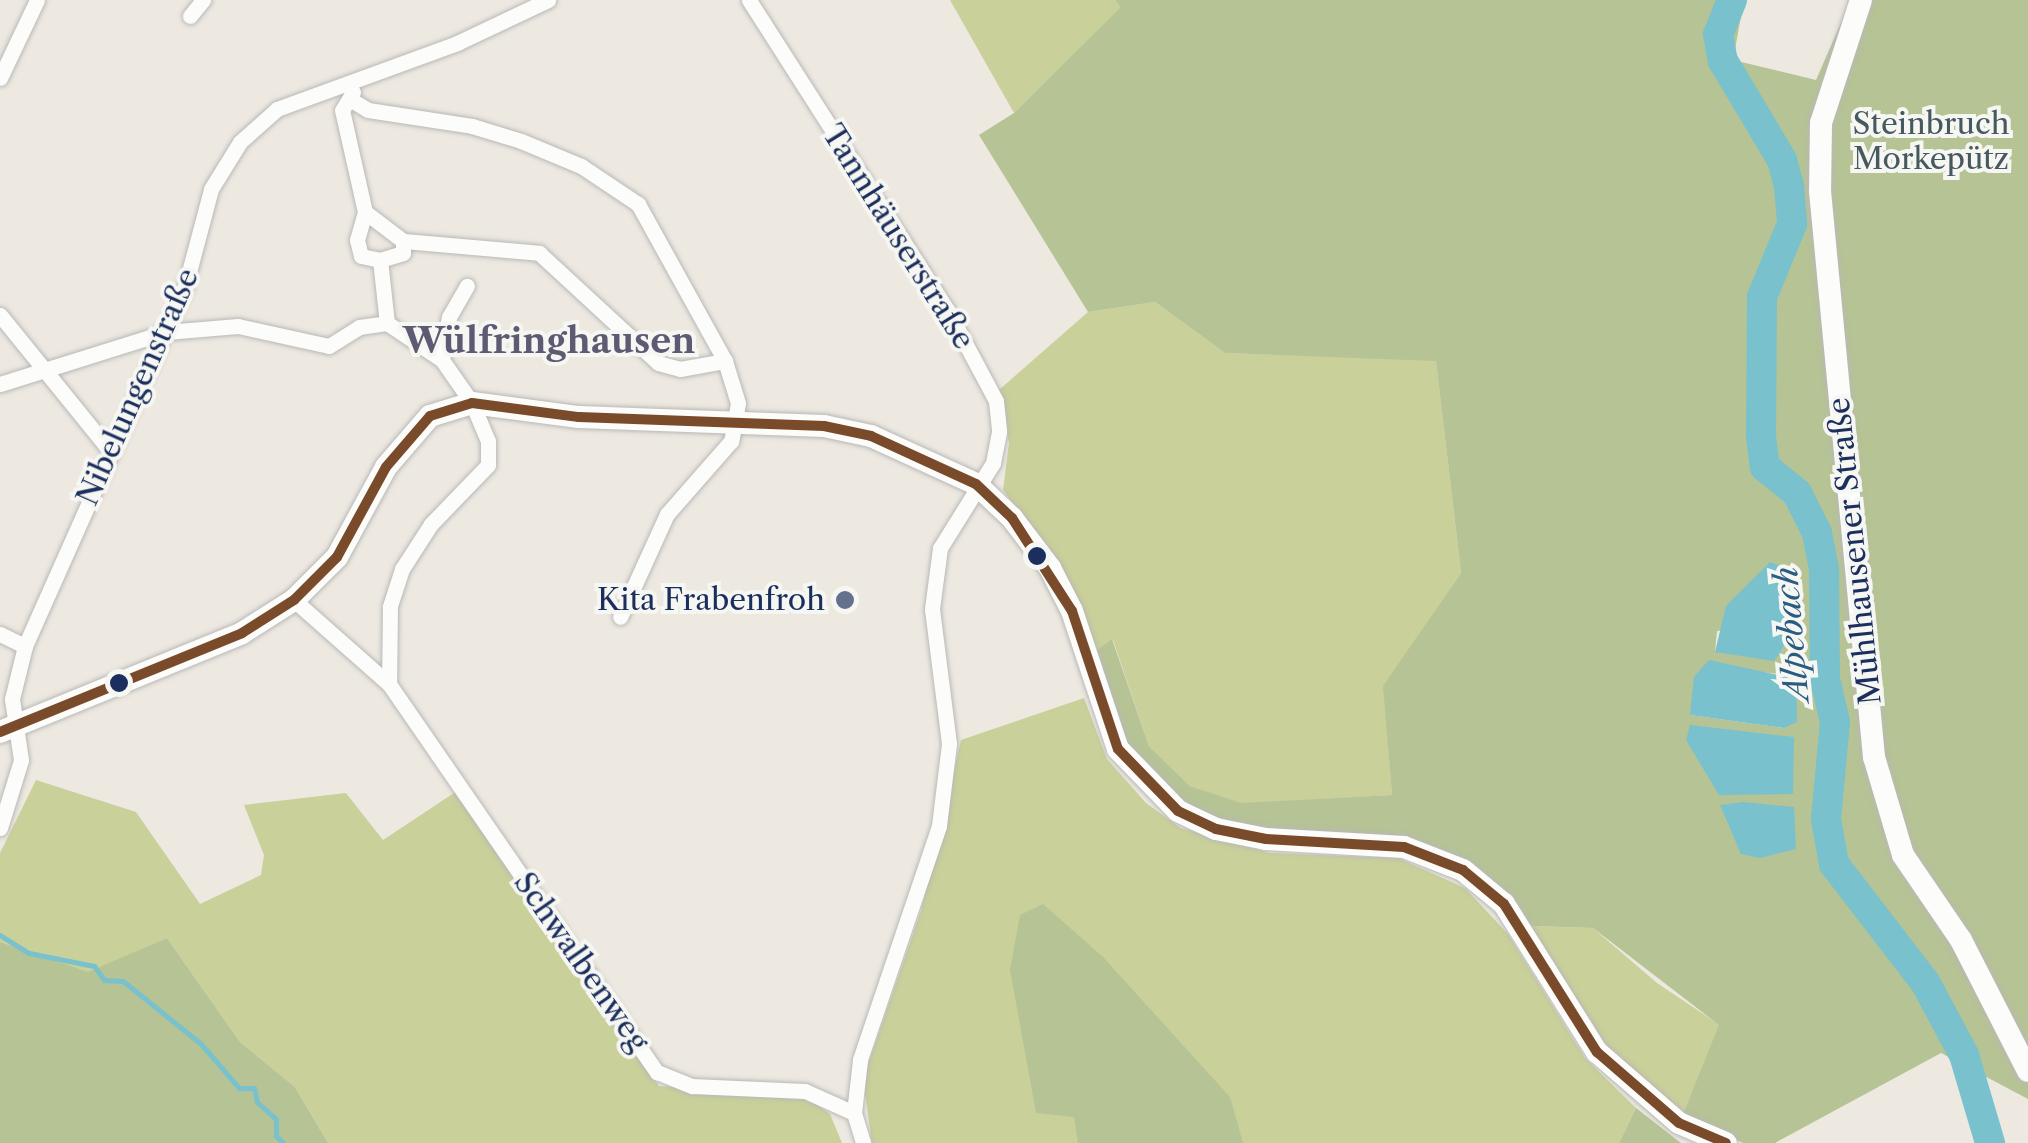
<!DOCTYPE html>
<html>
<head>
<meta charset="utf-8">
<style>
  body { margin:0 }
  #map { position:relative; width:2028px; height:1143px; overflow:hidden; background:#ede9e1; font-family:"Libre Caslon Text",serif }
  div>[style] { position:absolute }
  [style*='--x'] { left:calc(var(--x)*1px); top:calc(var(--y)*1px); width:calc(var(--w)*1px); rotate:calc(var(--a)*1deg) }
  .green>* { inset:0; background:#c9d09a }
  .forest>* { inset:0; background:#b6c395 }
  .water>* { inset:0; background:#78c1cd }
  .stream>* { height:5px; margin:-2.5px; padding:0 2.5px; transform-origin:2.5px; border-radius:2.5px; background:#78c1cd }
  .river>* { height:30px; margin:-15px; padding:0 15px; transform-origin:15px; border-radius:15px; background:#78c1cd }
  .roads { filter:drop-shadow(0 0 2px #b9b8b7) drop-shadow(0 0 2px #b9b8b7) }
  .street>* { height:15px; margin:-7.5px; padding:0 7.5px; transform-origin:7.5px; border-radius:7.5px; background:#fcfcfa }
  .secondary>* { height:22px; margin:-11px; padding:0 11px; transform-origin:11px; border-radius:11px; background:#fcfcfa }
  .bus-1>* { height:10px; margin:-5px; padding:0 5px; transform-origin:5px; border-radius:5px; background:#7a4b2a }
  .dots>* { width:28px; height:28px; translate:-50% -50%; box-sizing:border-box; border:5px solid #f6f6f2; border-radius:50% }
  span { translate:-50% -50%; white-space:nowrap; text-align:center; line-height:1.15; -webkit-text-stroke:8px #f6f6f2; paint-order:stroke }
  .park-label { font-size:30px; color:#46595e }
  .street-label { font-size:30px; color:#1b2f5e }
  .poi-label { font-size:30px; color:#1b2f5e }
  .right { translate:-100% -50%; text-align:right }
  .water-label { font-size:32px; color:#2a5c82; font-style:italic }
  .quarter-label { font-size:35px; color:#5e5a73; font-weight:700 }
</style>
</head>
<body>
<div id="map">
  <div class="green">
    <div style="clip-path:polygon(950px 0,1115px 0,1122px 7px,1014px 113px)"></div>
    <div style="clip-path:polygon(1155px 302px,1225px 353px,1436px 360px,1461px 573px,1384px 686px,1392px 795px,1241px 804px,1190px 786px,1149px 746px,1113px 640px,1092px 653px,1058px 565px,1003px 490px,1009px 443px,999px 390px,1088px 312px)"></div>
    <div style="clip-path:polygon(1084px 698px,1107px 759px,1146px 803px,1181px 828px,1270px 853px,1398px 858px,1465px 888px,1508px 934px,1585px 1058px,1636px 1108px,1619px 1143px,872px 1143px,863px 1079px,921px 911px,961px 740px)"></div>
    <div style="clip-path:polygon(36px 780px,136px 812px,200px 904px,261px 875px,264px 855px,244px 805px,346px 793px,383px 840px,457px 791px,659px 1086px,804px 1096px,830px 1114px,842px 1143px,328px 1143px,295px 1087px,240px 1042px,167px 938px,88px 973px,0 942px,0 853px)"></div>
    <div style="clip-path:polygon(1530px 926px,1593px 928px,1657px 983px,1720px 1025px,1683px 1114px,1610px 1055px)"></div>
  </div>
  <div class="forest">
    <div style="clip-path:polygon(evenodd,1115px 0,1744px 0,1733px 60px,1816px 80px,1851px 0,2028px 0,2028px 1099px,1941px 1053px,1775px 1143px,1743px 1143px,1683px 1114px,1719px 1025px,1593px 928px,1530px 926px,1464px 864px,1266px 832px,1184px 807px,1127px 747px,1093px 653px,1112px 639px,1149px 746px,1190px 786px,1241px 803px,1392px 795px,1383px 686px,1461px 573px,1436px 361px,1225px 353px,1155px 302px,1088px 312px,979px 135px,1014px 113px,1121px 7px,1115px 0,1796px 622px,1780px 653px,1715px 651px,1717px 631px,1796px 622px,1115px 0,1750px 671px,1790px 675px,1784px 728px,1690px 715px,1750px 671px)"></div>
    <div style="clip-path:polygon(1043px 904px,1103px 957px,1230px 1097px,1243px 1143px,1078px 1143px,1074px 1117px,1036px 1113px,1010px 970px,1020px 915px)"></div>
    <div style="clip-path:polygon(167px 938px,240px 1042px,295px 1087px,328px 1143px,0 1143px,0 942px,88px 972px)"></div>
    <div style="clip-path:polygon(1636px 1108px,1681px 1143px,1619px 1143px)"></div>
  </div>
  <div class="water">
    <div style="clip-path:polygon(1770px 562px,1796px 572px,1796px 623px,1780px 653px,1774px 661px,1715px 652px,1726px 606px)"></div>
    <div style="clip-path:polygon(1709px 660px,1796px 679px,1797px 722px,1784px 728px,1690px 715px,1694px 677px)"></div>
    <div style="clip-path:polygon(1690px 725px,1794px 737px,1793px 794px,1719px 795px,1686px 740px)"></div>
    <div style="clip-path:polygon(1743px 802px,1794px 807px,1796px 849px,1760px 858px,1741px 854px,1720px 805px)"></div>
  </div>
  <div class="stream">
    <div style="--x:0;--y:935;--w:34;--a:32"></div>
    <div style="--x:29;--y:953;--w:66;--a:11.3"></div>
    <div style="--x:94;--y:966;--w:17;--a:54"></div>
    <div style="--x:104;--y:980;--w:19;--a:3"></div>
    <div style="--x:123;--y:981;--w:100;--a:38.9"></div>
    <div style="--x:201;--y:1044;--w:58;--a:49.2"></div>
    <div style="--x:239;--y:1088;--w:15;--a:0"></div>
    <div style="--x:254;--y:1088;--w:14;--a:78"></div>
    <div style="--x:257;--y:1102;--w:25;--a:42"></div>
    <div style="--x:276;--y:1119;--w:17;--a:90"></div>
    <div style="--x:276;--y:1136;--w:10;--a:45"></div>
  </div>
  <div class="river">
    <div style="--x:1732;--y:0;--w:37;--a:112"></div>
    <div style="--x:1718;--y:34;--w:27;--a:80"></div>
    <div style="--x:1723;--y:61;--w:115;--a:59.2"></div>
    <div style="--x:1782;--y:160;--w:28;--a:75"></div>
    <div style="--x:1789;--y:187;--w:37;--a:85"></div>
    <div style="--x:1792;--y:224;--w:79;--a:112.3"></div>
    <div style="--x:1762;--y:297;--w:139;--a:90.4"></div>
    <div style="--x:1761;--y:436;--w:31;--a:83"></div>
    <div style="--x:1765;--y:467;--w:41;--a:39.1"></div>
    <div style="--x:1797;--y:493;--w:45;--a:63.4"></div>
    <div style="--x:1817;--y:533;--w:38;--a:79"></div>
    <div style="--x:1824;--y:570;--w:109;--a:89.5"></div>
    <div style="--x:1825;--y:679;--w:44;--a:76.9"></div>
    <div style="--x:1835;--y:722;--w:97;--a:95.3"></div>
    <div style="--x:1826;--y:819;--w:46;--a:79.9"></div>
    <div style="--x:1834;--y:864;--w:149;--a:52.4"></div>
    <div style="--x:1925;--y:982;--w:83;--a:61.9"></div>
    <div style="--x:1964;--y:1055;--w:92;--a:73.5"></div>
  </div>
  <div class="roads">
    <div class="street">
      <div style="--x:749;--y:0;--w:369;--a:57.4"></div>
      <div style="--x:948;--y:311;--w:102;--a:61.9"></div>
      <div style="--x:996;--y:401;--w:31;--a:84"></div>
      <div style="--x:999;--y:432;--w:32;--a:101"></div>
      <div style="--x:993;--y:463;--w:100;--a:121.9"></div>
      <div style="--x:940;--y:548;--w:62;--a:97.5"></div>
      <div style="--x:932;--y:609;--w:136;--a:82.8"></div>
      <div style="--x:949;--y:744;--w:83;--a:97"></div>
      <div style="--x:939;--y:826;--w:247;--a:108.7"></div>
      <div style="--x:860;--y:1060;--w:53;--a:96.5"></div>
      <div style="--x:854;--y:1113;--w:31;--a:73"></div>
      <div style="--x:190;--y:16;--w:21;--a:-51"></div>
      <div style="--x:0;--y:78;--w:86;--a:-64.6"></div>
      <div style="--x:353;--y:92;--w:21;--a:121"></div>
      <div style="--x:342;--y:110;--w:105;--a:77.3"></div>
      <div style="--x:365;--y:212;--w:29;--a:106"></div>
      <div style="--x:357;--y:240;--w:16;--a:76"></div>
      <div style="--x:361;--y:256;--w:19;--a:12"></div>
      <div style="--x:380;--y:260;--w:63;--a:83.7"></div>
      <div style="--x:353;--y:101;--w:17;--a:31"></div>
      <div style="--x:368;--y:110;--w:105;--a:8.7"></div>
      <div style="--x:472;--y:126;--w:51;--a:17"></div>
      <div style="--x:521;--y:141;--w:65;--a:22.6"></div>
      <div style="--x:581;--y:166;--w:69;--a:33.7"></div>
      <div style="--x:638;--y:204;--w:179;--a:61"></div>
      <div style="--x:365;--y:212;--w:48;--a:37.3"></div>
      <div style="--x:403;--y:241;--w:12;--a:90"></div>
      <div style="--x:403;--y:253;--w:24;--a:163"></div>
      <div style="--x:403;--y:241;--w:137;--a:5"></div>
      <div style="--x:539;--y:253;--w:162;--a:42.7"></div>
      <div style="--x:658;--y:363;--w:23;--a:15"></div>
      <div style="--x:680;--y:369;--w:46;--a:-10.1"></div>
      <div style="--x:725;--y:361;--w:44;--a:72.8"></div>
      <div style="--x:738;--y:403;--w:39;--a:100"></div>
      <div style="--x:731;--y:441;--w:97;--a:131.2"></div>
      <div style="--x:667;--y:514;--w:113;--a:114.5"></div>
      <div style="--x:0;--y:315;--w:175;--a:51"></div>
      <div style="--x:387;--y:323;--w:66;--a:33.9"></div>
      <div style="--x:442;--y:360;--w:52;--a:55.1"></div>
      <div style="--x:472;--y:403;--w:41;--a:67.2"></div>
      <div style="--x:488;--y:441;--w:24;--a:90"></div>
      <div style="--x:488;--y:465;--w:82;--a:134"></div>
      <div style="--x:431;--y:524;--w:54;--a:122.8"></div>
      <div style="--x:402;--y:569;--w:40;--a:108"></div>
      <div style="--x:390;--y:607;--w:77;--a:90.7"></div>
      <div style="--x:442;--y:360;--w:44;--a:-80.8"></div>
      <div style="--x:449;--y:317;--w:36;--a:-60"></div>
      <div style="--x:0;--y:384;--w:174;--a:-17.4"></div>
      <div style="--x:166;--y:332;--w:72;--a:-4.8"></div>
      <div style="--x:238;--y:326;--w:93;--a:12.4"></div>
      <div style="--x:329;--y:346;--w:36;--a:-32"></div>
      <div style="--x:359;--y:327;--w:28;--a:-8"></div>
      <div style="--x:294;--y:600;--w:127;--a:41.5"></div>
      <div style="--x:389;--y:684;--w:472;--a:55.4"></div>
      <div style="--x:657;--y:1072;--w:38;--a:22"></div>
      <div style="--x:692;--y:1086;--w:113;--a:2.5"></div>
      <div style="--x:805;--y:1091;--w:54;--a:24.2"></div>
      <div style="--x:0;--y:634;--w:28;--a:26"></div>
      <div style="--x:0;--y:828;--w:71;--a:-72.8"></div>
      <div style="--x:21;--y:760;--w:62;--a:-98.4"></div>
      <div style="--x:12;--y:699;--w:55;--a:-76.2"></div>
      <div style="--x:25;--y:646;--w:393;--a:-66"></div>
      <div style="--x:185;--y:287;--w:101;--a:-75.1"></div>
      <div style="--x:211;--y:189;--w:55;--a:-58.3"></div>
      <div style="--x:240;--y:142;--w:50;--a:-41.7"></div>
      <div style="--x:277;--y:109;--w:192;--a:-20.1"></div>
      <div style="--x:457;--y:43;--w:101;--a:-25.3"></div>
    </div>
    <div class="secondary">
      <div style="--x:1861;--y:0;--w:129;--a:108"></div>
      <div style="--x:1821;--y:123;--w:68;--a:90.8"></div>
      <div style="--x:1820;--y:191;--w:569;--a:84.55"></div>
      <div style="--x:1874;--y:757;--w:102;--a:73.5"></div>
      <div style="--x:1903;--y:855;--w:103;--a:55.7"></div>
      <div style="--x:1961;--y:940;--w:147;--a:62.9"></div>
      <div style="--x:0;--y:732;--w:261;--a:-22.2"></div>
      <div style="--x:242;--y:633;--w:62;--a:-32.4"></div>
      <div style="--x:294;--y:600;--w:61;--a:-45"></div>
      <div style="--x:337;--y:557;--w:102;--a:-61.4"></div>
      <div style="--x:386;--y:467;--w:67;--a:-49.2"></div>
      <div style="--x:430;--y:416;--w:44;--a:-17.2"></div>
      <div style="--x:472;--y:403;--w:108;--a:7.5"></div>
      <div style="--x:579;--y:417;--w:245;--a:2.1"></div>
      <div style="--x:824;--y:426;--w:48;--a:12"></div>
      <div style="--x:871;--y:436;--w:115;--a:24.6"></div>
      <div style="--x:976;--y:484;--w:50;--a:43.4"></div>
      <div style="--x:1012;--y:518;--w:63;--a:52.8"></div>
      <div style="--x:1050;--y:568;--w:48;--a:62.9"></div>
      <div style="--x:1072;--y:611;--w:145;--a:71.6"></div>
      <div style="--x:1118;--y:749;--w:86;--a:45.9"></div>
      <div style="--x:1178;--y:811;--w:42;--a:25.3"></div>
      <div style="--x:1216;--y:829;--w:51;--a:11.3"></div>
      <div style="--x:1266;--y:839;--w:138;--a:3.3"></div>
      <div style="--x:1404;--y:847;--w:63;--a:21.3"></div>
      <div style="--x:1463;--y:870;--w:53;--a:39.7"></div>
      <div style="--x:1504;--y:904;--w:175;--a:57.9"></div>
      <div style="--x:1597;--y:1052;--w:108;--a:40.9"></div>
      <div style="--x:1679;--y:1123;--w:51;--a:23.1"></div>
    </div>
  </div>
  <div class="bus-1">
    <div style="--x:0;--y:732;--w:261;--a:-22.2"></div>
    <div style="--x:242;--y:633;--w:62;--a:-32.4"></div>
    <div style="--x:294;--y:600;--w:61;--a:-45"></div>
    <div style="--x:337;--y:557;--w:102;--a:-61.4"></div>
    <div style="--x:386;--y:467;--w:67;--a:-49.2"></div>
    <div style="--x:430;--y:416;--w:44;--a:-17.2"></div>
    <div style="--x:472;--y:403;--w:108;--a:7.5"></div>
    <div style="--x:579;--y:417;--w:245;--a:2.1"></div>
    <div style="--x:824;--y:426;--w:48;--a:12"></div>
    <div style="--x:871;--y:436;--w:115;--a:24.6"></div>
    <div style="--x:976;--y:484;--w:50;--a:43.4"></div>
    <div style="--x:1012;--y:518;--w:111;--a:57.2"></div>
    <div style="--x:1072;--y:611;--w:145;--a:71.6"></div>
    <div style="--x:1118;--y:749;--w:86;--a:45.9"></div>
    <div style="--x:1178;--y:811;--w:42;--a:25.3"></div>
    <div style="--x:1216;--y:829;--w:51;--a:11.3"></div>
    <div style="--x:1266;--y:839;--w:138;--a:3.3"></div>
    <div style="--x:1404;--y:847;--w:63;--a:21.3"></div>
    <div style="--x:1463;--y:870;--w:53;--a:39.7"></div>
    <div style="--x:1504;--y:904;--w:175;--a:57.9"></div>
    <div style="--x:1597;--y:1052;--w:108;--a:40.9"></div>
    <div style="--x:1679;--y:1123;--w:51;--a:23.1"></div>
  </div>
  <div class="dots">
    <div style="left:1037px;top:556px;background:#1b2f5e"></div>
    <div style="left:845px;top:600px;background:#64708c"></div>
    <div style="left:119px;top:683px;background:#1b2f5e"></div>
  </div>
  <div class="park-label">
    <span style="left:1931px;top:141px">Steinbruch<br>Morkepütz</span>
  </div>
  <div class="street-label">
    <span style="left:898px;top:237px;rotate:58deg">Tannhäuserstraße</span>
    <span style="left:138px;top:387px;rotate:-66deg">Nibelungenstraße</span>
    <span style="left:1855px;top:551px;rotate:-96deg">Mühlhausener Straße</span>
    <span style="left:581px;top:962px;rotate:55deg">Schwalbenweg</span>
  </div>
  <div class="poi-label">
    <span class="right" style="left:825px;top:600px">Kita Frabenfroh</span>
  </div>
  <div class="water-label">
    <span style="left:1792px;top:634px;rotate:-95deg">Alpebach</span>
  </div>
  <div class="quarter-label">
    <span style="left:549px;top:341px">Wülfringhausen</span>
  </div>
</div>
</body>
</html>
